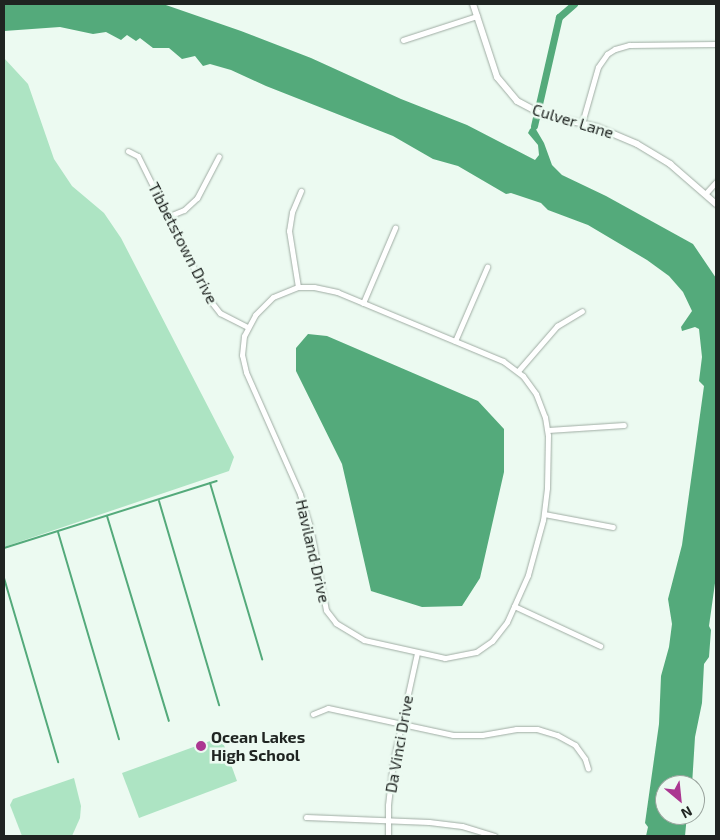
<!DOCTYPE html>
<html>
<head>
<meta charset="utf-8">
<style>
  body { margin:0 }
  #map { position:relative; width:720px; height:840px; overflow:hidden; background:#ecfaf1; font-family:"Exo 2",sans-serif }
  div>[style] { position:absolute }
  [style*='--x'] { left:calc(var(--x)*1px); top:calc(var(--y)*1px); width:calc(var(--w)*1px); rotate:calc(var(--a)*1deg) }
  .green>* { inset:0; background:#ade4c3 }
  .water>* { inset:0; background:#54aa7b }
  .stream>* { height:2px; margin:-1px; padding:0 1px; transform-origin:1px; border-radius:1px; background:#54aa7b }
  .canal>* { height:7px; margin:-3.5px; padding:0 3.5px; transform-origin:3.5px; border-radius:3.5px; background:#54aa7b }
  .roads { filter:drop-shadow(0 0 1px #9faca3) drop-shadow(0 0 1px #9faca3) }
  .minor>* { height:5px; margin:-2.5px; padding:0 2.5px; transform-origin:2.5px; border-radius:2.5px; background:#fff }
  .tertiary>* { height:6px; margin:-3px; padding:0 3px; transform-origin:3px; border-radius:3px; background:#fff }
  .dots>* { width:14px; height:14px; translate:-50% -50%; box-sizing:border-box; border:2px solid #ecfaf1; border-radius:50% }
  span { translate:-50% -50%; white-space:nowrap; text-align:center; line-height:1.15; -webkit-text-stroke:5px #ecfaf1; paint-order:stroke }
  .street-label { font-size:16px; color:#1f2421 }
  .poi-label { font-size:16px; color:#1f2421; font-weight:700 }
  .left { translate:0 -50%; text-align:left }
  .frame { position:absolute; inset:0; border:5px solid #1f2421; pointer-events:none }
  .north { position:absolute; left:655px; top:775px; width:50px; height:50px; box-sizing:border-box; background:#ecfaf1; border:1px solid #9aa49e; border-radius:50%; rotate:152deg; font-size:14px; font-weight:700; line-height:20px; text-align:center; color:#1f2421 }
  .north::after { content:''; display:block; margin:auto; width:18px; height:22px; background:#ab3791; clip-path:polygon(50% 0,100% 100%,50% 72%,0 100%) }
</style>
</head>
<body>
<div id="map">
  <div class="green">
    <div style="clip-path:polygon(4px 58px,28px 84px,54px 159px,72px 186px,104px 213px,121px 238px,234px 457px,229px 471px,4px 547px)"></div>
    <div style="clip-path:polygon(221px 737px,237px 781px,139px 818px,122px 773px)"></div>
    <div style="clip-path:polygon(74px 778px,81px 806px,80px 818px,72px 836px,22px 836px,10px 805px,13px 799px)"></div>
  </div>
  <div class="water">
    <div style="clip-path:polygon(4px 4px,163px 4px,241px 31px,311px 58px,401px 99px,467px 125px,535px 160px,539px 155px,538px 145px,528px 133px,530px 129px,534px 126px,544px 143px,552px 165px,562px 175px,606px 196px,693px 244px,716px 278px,716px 576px,709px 626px,711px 630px,709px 657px,704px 664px,702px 703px,695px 737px,692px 785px,665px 785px,665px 815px,687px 815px,685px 836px,646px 836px,648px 827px,645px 823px,659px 724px,661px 676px,669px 647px,672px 624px,668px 599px,682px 545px,704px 386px,699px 381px,702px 357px,699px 329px,695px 327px,682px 331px,681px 327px,692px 311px,683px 292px,669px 276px,647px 260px,588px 225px,548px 210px,541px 203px,511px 193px,506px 194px,458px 166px,433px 159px,393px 136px,266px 86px,231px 70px,210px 64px,203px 66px,195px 56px,182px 59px,169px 48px,153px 48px,140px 38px,136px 41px,127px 35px,121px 40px,106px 32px,93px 34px,60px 27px,4px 31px)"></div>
    <div style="clip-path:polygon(308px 334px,327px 336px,478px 401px,504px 429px,504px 472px,480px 578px,462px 606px,422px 607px,371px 591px,342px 464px,296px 371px,296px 348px)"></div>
  </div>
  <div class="stream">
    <div style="--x:210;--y:483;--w:184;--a:73.5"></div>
    <div style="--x:159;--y:501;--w:213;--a:73.6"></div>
    <div style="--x:107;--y:516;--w:214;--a:73.2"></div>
    <div style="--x:58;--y:532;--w:216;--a:73.6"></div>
    <div style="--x:4;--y:548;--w:223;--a:-17.5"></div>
    <div style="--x:4;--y:578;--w:192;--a:73.6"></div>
  </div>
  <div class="canal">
    <div style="--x:534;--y:126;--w:112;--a:-77.1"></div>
    <div style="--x:559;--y:17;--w:20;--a:-41"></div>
  </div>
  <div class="roads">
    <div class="minor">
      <div style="--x:403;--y:40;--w:78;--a:-18"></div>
      <div style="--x:582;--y:123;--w:58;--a:-74.1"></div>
      <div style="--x:598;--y:67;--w:16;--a:-55"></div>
      <div style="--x:607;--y:54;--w:9;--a:-32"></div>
      <div style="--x:615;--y:49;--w:15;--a:-16"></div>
      <div style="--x:629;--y:45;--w:87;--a:-0.7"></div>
      <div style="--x:128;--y:151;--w:11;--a:27"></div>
      <div style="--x:138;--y:156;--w:160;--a:63.6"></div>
      <div style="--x:209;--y:299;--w:18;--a:52"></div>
      <div style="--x:220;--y:313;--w:30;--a:27"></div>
      <div style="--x:706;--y:193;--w:15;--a:-48"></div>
      <div style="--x:169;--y:216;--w:16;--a:-22"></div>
      <div style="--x:184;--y:210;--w:18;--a:-43"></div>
      <div style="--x:197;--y:198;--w:47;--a:-62.4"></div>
      <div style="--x:298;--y:287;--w:16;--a:0"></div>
      <div style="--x:314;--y:287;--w:24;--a:12"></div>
      <div style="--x:337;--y:292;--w:180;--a:22.6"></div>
      <div style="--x:503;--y:361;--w:25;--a:37"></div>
      <div style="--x:523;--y:376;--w:22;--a:54"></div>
      <div style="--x:536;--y:394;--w:25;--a:69"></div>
      <div style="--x:545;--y:417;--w:18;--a:81"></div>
      <div style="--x:548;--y:435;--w:53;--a:91.1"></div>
      <div style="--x:547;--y:488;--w:32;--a:97"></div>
      <div style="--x:543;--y:520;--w:57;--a:105.3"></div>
      <div style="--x:528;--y:575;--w:51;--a:114.1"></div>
      <div style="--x:507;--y:622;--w:24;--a:128"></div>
      <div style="--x:492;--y:641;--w:19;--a:145"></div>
      <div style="--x:476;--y:652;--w:32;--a:169"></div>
      <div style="--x:445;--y:658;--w:83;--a:-167.5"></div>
      <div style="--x:364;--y:640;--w:33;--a:-149"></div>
      <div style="--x:336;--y:623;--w:16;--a:-128"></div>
      <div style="--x:326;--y:610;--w:85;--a:-100.9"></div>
      <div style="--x:310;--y:527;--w:34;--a:-107"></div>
      <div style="--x:300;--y:494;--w:133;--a:-113.9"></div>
      <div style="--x:246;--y:372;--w:17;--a:-103"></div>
      <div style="--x:242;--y:355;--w:19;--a:-84"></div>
      <div style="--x:244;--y:336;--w:24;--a:-62"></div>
      <div style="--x:255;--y:315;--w:25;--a:-45"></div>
      <div style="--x:273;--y:297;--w:27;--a:-22"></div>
      <div style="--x:298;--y:287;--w:57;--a:-99.1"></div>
      <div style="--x:289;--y:231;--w:19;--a:-81"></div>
      <div style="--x:292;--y:212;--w:23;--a:-67"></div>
      <div style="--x:363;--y:303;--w:82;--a:-66.9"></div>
      <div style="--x:455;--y:341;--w:81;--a:-66.6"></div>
      <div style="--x:518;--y:371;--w:60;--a:-49.1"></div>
      <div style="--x:557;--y:326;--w:29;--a:-31"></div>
      <div style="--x:548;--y:430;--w:76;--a:-3.8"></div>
      <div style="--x:544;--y:514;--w:70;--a:10.7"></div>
      <div style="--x:514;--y:606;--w:95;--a:24.9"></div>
      <div style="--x:313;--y:714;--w:16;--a:-22"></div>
      <div style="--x:328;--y:708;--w:128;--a:12.2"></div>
      <div style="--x:453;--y:735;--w:29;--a:0"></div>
      <div style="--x:482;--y:735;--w:35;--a:-10"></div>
      <div style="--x:516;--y:729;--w:21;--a:0"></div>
      <div style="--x:537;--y:729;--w:21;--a:17"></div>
      <div style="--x:557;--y:735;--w:21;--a:29"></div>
      <div style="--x:575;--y:745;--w:17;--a:54"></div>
      <div style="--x:585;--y:759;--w:10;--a:73"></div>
      <div style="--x:306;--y:817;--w:123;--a:2.3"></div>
      <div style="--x:429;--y:822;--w:33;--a:7"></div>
      <div style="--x:462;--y:826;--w:34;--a:17"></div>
      <div style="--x:388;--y:836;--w:31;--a:-90"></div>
      <div style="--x:388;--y:805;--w:43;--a:-83.4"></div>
      <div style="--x:393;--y:762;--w:112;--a:-77.6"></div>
    </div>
    <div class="tertiary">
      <div style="--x:473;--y:4;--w:77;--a:71.8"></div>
      <div style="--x:497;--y:77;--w:31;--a:50"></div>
      <div style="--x:517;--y:101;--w:27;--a:28"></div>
      <div style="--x:541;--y:114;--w:57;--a:13.1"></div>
      <div style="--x:597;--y:127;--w:43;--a:23"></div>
      <div style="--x:637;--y:144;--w:39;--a:31"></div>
      <div style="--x:670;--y:164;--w:61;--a:41"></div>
    </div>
  </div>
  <div class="dots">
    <div style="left:201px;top:746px;background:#ab3791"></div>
  </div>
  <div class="street-label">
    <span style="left:573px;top:121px;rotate:17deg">Culver Lane</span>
    <span style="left:183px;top:243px;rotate:63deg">Tibbetstown Drive</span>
    <span style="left:313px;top:551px;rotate:77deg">Haviland Drive</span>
    <span style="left:399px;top:744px;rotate:-80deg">Da Vinci Drive</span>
  </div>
  <div class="poi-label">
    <span class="left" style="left:211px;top:746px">Ocean Lakes<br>High School</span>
  </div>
  <div class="frame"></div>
  <div class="north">N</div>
</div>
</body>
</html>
